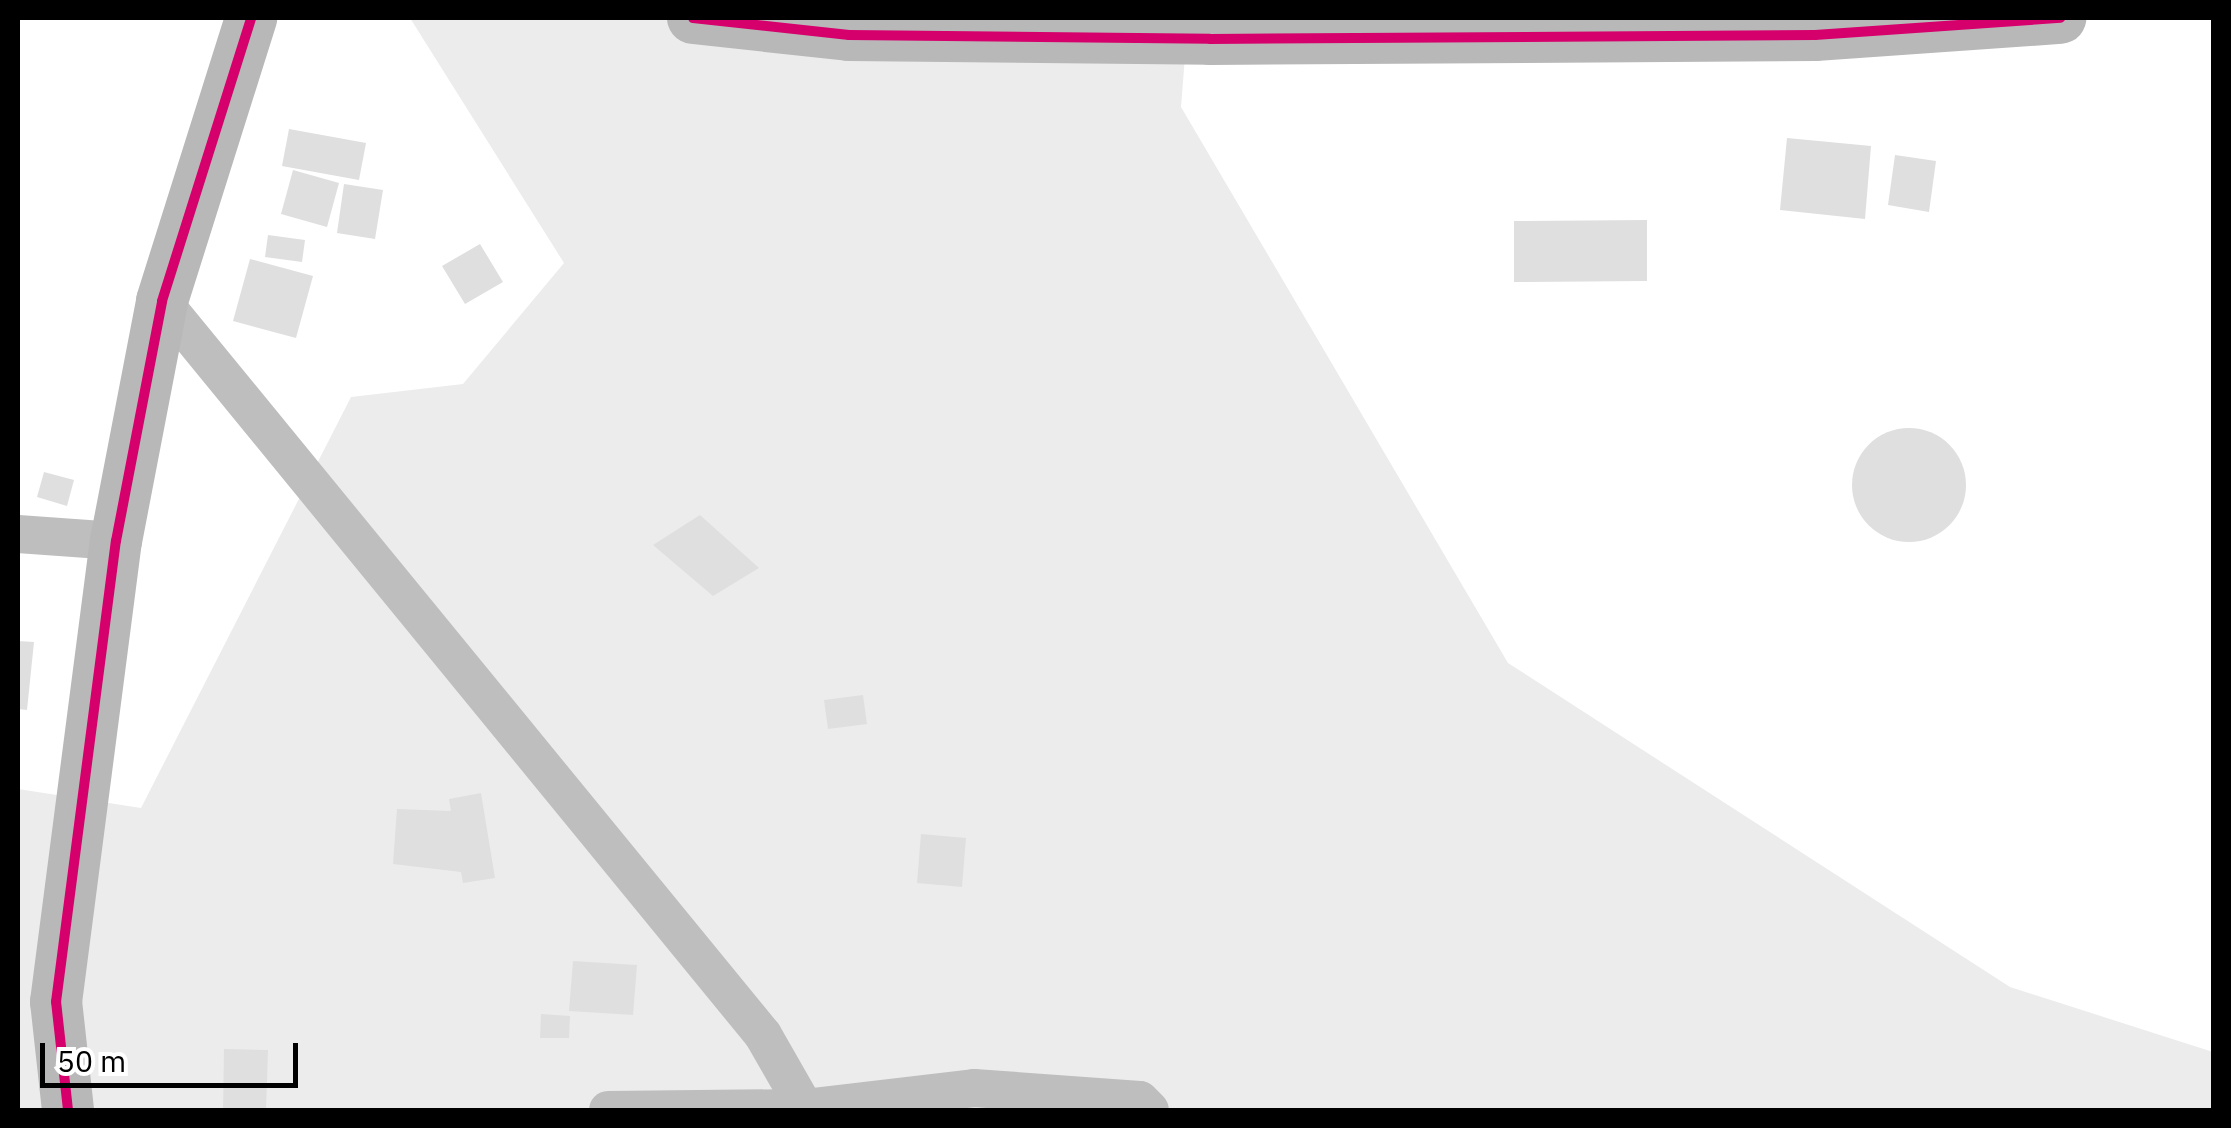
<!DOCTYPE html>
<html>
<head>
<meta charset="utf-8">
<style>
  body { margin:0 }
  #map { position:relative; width:2231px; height:1128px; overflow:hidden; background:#fff; font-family:"IBM Plex Sans",sans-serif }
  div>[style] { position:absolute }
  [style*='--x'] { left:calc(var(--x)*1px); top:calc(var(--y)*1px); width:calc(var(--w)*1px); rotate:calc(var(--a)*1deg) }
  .green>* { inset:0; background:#ececec }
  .building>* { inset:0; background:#dfdfdf }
  .round { border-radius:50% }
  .street>* { height:38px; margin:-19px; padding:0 19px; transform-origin:19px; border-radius:19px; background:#bebebe }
  .secondary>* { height:52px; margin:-26px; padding:0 26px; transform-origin:26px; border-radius:26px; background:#b8b8b8 }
  .cycleway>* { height:10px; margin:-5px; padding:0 5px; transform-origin:5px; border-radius:5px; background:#d6006c }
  span { translate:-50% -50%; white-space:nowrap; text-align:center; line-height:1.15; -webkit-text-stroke:10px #fff; paint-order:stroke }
  .frame { position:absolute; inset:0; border:20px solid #000; pointer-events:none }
  .scale { position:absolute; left:40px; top:1043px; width:258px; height:45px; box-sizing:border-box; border:5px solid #000; border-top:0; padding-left:12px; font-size:30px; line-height:35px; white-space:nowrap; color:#000; -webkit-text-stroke:8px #fff; paint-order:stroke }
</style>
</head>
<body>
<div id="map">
  <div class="green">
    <div style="clip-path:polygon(410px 18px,1188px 18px,1181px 107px,1508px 663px,2010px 987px,2213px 1052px,2213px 1110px,18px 1110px,18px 789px,141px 808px,351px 397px,463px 384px,564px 263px)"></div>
  </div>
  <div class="building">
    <div style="clip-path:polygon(289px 129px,366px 143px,359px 180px,282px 166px)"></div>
    <div style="clip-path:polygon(1787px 138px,1871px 146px,1865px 219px,1780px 210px)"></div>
    <div style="clip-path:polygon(1895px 155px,1936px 161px,1929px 212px,1888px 205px)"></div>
    <div style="clip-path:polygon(293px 170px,339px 183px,327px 227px,281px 214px)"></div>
    <div style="clip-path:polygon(344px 184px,383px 190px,375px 239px,337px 233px)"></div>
    <div style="clip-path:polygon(1647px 220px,1647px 281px,1514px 282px,1514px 221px)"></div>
    <div style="clip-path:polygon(268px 235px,305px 240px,302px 262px,265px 257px)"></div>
    <div style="clip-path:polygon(480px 244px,503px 282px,465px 304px,442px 266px)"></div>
    <div style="clip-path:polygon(250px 259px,313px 276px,296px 338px,233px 321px)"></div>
    <div class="round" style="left:1852px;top:428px;width:114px;height:114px"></div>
    <div style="clip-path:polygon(44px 472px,74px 480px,67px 506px,37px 497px)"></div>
    <div style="clip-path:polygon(700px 515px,759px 568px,713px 596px,653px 545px)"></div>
    <div style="clip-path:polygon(18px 641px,34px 642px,27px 710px,18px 709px)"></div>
    <div style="clip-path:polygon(863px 695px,867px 724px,828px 729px,824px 700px)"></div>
    <div style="clip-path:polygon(481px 793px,495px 878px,463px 883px,461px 872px,393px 864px,397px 809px,451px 811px,449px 799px)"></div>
    <div style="clip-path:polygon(921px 834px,966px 838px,962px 887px,917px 883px)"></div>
    <div style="clip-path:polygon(573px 961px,637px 965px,633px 1015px,569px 1011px)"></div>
    <div style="clip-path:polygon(541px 1014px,570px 1016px,569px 1038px,540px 1038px)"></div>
    <div style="clip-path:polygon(224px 1049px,268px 1050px,266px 1110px,223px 1110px)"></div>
  </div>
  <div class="street">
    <div style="--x:162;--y:301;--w:949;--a:50.69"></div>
    <div style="--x:763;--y:1035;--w:86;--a:60.2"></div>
    <div style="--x:18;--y:534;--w:98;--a:4.1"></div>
    <div style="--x:608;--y:1110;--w:196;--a:-0.6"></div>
    <div style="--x:804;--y:1108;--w:171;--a:-6.7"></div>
    <div style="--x:974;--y:1088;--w:166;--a:4.1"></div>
    <div style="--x:1140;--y:1100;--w:14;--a:45"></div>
  </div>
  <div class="secondary">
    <div style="--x:693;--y:18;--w:157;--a:6.2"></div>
    <div style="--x:849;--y:35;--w:361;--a:0.6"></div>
    <div style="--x:1210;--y:39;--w:605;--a:-0.38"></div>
    <div style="--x:1815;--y:35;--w:246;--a:-4"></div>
    <div style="--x:68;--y:1110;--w:109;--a:-96.3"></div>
    <div style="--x:56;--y:1002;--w:465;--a:-82.6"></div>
    <div style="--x:116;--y:541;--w:244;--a:-79.1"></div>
    <div style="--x:162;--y:301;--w:297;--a:-72.5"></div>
  </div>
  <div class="cycleway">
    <div style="--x:693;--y:18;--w:157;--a:6.2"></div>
    <div style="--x:849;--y:35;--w:361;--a:0.6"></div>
    <div style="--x:1210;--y:39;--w:605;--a:-0.38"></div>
    <div style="--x:1815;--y:35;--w:246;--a:-4"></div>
    <div style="--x:68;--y:1110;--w:109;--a:-96.3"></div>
    <div style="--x:56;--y:1002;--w:465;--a:-82.6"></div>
    <div style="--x:116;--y:541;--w:244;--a:-79.1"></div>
    <div style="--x:162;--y:301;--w:297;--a:-72.5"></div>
  </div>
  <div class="frame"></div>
  <div class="scale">50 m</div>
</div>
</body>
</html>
